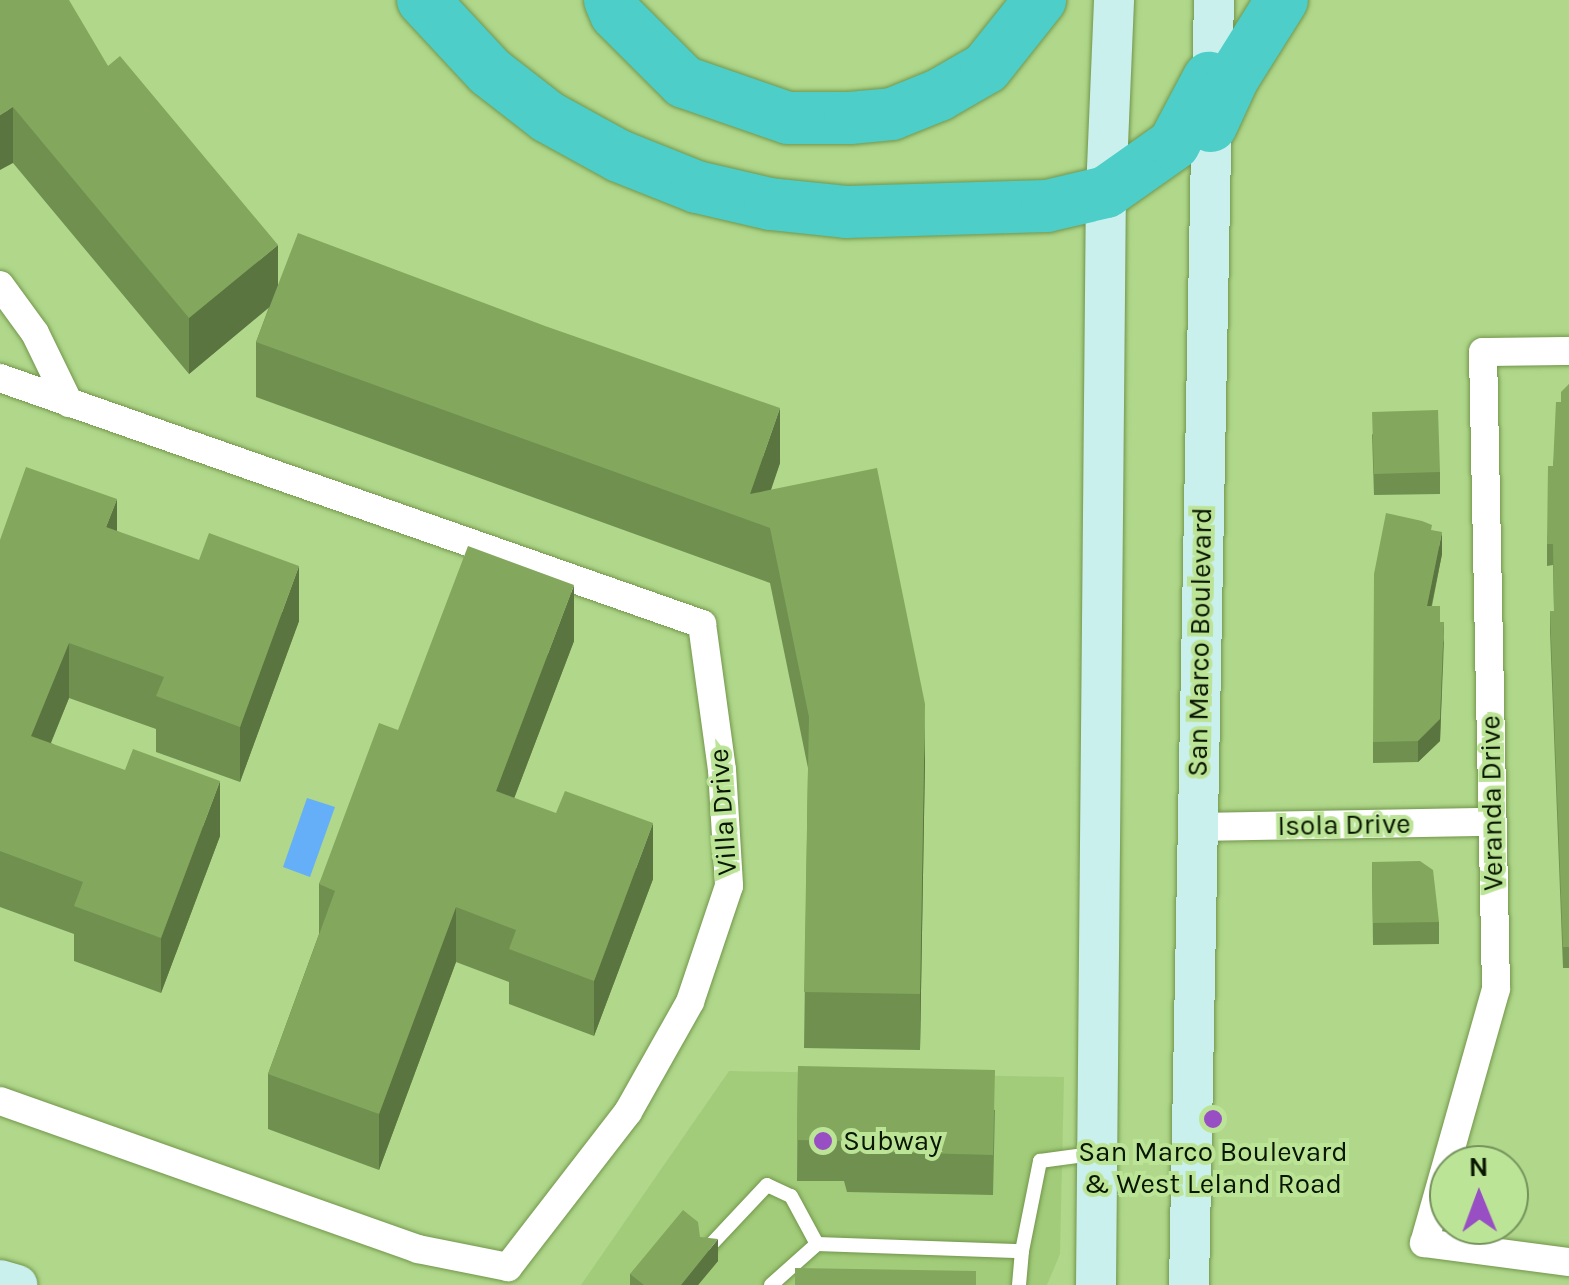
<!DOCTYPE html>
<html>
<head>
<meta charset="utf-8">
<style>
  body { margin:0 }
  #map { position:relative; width:1569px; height:1285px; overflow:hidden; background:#b0d78a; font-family:Karla,sans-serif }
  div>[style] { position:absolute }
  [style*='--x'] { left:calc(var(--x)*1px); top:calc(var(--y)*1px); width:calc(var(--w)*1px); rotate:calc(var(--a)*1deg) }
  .built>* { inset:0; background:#a2cc79 }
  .water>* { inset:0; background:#65aef8 }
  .roads { filter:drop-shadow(0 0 2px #72964c) drop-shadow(0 0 2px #72964c) }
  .lane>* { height:14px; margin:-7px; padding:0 7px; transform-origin:7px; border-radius:7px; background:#fff }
  .street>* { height:28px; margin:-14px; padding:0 14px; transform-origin:14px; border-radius:14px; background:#fff }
  .secondary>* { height:40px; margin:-20px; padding:0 20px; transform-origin:20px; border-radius:20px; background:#caf0ee }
  .highway>* { height:52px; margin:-26px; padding:0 26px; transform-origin:26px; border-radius:26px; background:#4dcec8 }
  .wall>* { inset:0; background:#709050 }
  .shaded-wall>* { inset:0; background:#5b7541 }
  .building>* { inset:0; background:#82a75d }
  .dots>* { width:28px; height:28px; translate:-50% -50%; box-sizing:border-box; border:5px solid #bce497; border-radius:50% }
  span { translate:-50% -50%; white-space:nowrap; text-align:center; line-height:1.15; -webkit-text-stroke:8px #bce497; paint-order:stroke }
  .street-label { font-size:28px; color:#091600 }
  .poi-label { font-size:28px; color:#091600 }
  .left { translate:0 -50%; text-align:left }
  .north { position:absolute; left:1429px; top:1145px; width:100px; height:100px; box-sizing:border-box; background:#bce497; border:2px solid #74925b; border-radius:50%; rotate:359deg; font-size:28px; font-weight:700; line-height:40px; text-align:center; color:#091600 }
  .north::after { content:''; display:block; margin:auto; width:35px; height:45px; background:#974fc3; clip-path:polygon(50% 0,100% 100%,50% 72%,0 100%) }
</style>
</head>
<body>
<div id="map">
  <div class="built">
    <div style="clip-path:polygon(729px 1071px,1064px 1077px,1060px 1254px,1047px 1285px,581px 1285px)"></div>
  </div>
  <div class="water">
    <div style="clip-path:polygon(307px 798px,335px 807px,310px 877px,283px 867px)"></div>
  </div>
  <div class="roads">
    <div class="lane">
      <div style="--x:706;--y:1250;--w:89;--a:-46.8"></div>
      <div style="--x:767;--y:1185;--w:26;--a:25"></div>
      <div style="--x:791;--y:1196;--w:55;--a:61.6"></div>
      <div style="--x:771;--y:1285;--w:62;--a:-41.7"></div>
      <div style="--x:817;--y:1244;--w:205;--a:2"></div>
      <div style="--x:1022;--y:1251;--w:92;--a:-78.7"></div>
      <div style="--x:1040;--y:1161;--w:52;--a:-7.7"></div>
      <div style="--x:1019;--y:1285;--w:34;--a:-85"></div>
    </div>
    <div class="street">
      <div style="--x:0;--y:285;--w:59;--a:53.9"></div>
      <div style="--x:35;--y:333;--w:78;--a:64.1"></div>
      <div style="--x:1569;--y:351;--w:86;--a:179.3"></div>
      <div style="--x:1483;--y:352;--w:637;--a:88.83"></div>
      <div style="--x:1496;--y:989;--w:264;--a:105.8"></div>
      <div style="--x:1424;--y:1243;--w:146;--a:7.5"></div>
      <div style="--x:0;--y:378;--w:744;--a:19.31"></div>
      <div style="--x:702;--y:624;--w:147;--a:82.2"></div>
      <div style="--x:722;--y:770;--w:116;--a:86.5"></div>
      <div style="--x:729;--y:886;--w:122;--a:108.6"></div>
      <div style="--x:690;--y:1002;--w:126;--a:119.4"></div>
      <div style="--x:628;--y:1112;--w:196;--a:127.7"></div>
      <div style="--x:508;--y:1267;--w:92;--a:-168.7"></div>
      <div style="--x:418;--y:1249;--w:443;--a:-160.5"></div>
      <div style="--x:1197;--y:827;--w:295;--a:-1"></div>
    </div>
    <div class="secondary">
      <div style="--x:0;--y:1280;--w:18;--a:16"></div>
      <div style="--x:1096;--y:1285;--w:1093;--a:-89.48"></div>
      <div style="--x:1106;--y:192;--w:192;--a:-87.6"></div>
      <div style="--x:1189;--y:1285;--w:1285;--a:-88.89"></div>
    </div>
    <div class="highway">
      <div style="--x:423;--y:0;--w:98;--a:47.1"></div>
      <div style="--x:490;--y:72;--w:73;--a:37.8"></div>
      <div style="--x:548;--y:117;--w:81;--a:28.8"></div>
      <div style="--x:619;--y:156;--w:84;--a:21.7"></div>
      <div style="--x:697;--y:187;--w:75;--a:13.1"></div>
      <div style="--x:770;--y:204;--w:76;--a:6"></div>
      <div style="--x:846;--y:212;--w:201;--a:-1.7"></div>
      <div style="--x:1047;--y:206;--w:61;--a:-13.3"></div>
      <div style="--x:1106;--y:192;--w:83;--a:-35.2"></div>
      <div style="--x:1174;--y:144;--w:75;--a:-62.1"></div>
      <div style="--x:610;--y:0;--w:15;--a:67"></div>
      <div style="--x:616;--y:14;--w:96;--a:45"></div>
      <div style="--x:684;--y:82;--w:110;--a:19.1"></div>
      <div style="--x:788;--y:118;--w:62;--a:0"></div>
      <div style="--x:850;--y:118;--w:42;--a:-5.4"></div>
      <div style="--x:892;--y:114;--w:51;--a:-22"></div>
      <div style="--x:939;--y:95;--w:54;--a:-29.9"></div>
      <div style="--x:986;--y:68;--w:87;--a:-51.5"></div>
      <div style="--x:1211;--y:126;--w:53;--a:-65.4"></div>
      <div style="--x:1233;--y:78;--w:92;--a:-57.9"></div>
    </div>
  </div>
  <div class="wall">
    <div style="clip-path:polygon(0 0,108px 66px,278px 285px,780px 463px,771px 490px,925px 760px,920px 1050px,804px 1048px,808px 768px,770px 583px,256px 397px,256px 342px,269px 307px,189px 374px,13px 163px)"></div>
    <div style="clip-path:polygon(1569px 384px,1569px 968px,1563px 968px,1550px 632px,1550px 611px,1554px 611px,1553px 565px,1547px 566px,1547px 544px,1553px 466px,1561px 402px)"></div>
    <div style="clip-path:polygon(1372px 434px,1440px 472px,1440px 494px,1374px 495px)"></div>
    <div style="clip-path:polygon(1432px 530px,1442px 554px,1432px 606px,1440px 622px,1444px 643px,1440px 741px,1418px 762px,1373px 763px,1373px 742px)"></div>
    <div style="clip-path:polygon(117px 531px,299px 621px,240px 782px,156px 752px,156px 729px,69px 698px,51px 743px,220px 836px,161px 993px,74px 961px,74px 934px,0 907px,0 540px)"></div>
    <div style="clip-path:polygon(574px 641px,514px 798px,653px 879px,594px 1036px,509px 1004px,509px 982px,456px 962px,379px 1170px,268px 1129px,268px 1074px,319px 934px,319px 884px,398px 730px)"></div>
    <div style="clip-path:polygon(1372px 862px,1439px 922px,1439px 944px,1373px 945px)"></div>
    <div style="clip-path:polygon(798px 1066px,995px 1110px,993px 1195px,847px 1192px,844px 1181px,797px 1181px)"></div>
    <div style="clip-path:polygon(700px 1237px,718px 1261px,698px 1285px,630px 1285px,630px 1274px)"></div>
  </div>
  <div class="shaded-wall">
    <div style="clip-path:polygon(13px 107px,13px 163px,0 170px,0 115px)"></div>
    <div style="clip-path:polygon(278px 245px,278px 300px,189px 374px,189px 318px)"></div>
    <div style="clip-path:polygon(780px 408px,780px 463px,759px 524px,750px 494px)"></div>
    <div style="clip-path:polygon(117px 499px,117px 554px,106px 527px)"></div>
    <div style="clip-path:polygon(1442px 532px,1442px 554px,1427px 627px,1427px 606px)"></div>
    <div style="clip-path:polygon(299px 566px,299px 621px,240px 782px,240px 727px)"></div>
    <div style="clip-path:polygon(574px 585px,574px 641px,496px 846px,496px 791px)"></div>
    <div style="clip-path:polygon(1444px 622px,1440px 741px,1418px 762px,1418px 741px)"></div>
    <div style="clip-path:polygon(69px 643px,69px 698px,31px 791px,31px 736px)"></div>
    <div style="clip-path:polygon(925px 704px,925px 760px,920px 1050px,920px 994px)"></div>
    <div style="clip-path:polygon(220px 781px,220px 836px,161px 993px,161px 938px)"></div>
    <div style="clip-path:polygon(653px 823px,653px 879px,594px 1036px,594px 981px)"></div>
    <div style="clip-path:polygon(456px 907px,456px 962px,379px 1170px,379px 1114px)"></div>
    <div style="clip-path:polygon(718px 1239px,718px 1261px,698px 1285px,681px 1285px)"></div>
  </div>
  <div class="building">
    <div style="clip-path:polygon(0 0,69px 0,108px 66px,120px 56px,278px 245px,189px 318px,13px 107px,0 115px)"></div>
    <div style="clip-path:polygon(298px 233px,545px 326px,780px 408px,750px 494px,877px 468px,925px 704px,920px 994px,804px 992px,809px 717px,770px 528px,256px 342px)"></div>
    <div style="clip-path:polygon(1569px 384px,1569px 947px,1563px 947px,1550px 611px,1554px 611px,1553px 544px,1547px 544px,1548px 466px,1553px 466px,1556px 402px,1561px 402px,1561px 392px)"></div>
    <div style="clip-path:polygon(1438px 410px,1440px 472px,1374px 474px,1372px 412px)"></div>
    <div style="clip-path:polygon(26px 467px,117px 499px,106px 527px,199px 560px,209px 533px,299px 566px,240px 727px,156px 696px,164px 677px,69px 643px,31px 736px,125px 770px,133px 749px,220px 781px,161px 938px,74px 906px,83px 882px,0 851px,0 540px)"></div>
    <div style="clip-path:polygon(1386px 513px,1422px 521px,1432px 525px,1431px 530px,1442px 532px,1427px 606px,1440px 606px,1440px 622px,1444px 622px,1440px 719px,1418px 741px,1373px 742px,1374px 574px)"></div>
    <div style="clip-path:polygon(468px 546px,574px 585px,496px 791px,556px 813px,565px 791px,653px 823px,594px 981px,509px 949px,516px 930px,456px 907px,379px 1114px,268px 1074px,335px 891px,319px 884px,379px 723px,398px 730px)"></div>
    <div style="clip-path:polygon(1420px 861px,1433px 870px,1439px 922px,1373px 923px,1372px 862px)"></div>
    <div style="clip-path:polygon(798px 1066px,995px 1070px,993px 1155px,847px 1151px,844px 1141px,797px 1140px)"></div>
    <div style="clip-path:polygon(683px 1210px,698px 1222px,700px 1237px,718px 1239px,681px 1285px,644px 1285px,630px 1274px)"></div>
    <div style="clip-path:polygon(795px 1268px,976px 1271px,976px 1285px,795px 1285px)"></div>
  </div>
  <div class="dots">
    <div style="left:1213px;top:1119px;background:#974fc3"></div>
    <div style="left:823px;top:1141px;background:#974fc3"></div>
  </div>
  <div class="street-label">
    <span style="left:1200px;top:642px;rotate:-89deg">San Marco Boulevard</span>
    <span style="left:1492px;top:803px;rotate:-91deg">Veranda Drive</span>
    <span style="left:723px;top:812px;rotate:-94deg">Villa Drive</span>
    <span style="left:1344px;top:825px;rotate:-1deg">Isola Drive</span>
  </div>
  <div class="poi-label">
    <span class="left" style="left:843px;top:1141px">Subway</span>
    <span style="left:1213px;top:1168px">San Marco Boulevard<br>&amp; West Leland Road</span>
  </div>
  <div class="north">N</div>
</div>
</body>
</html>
